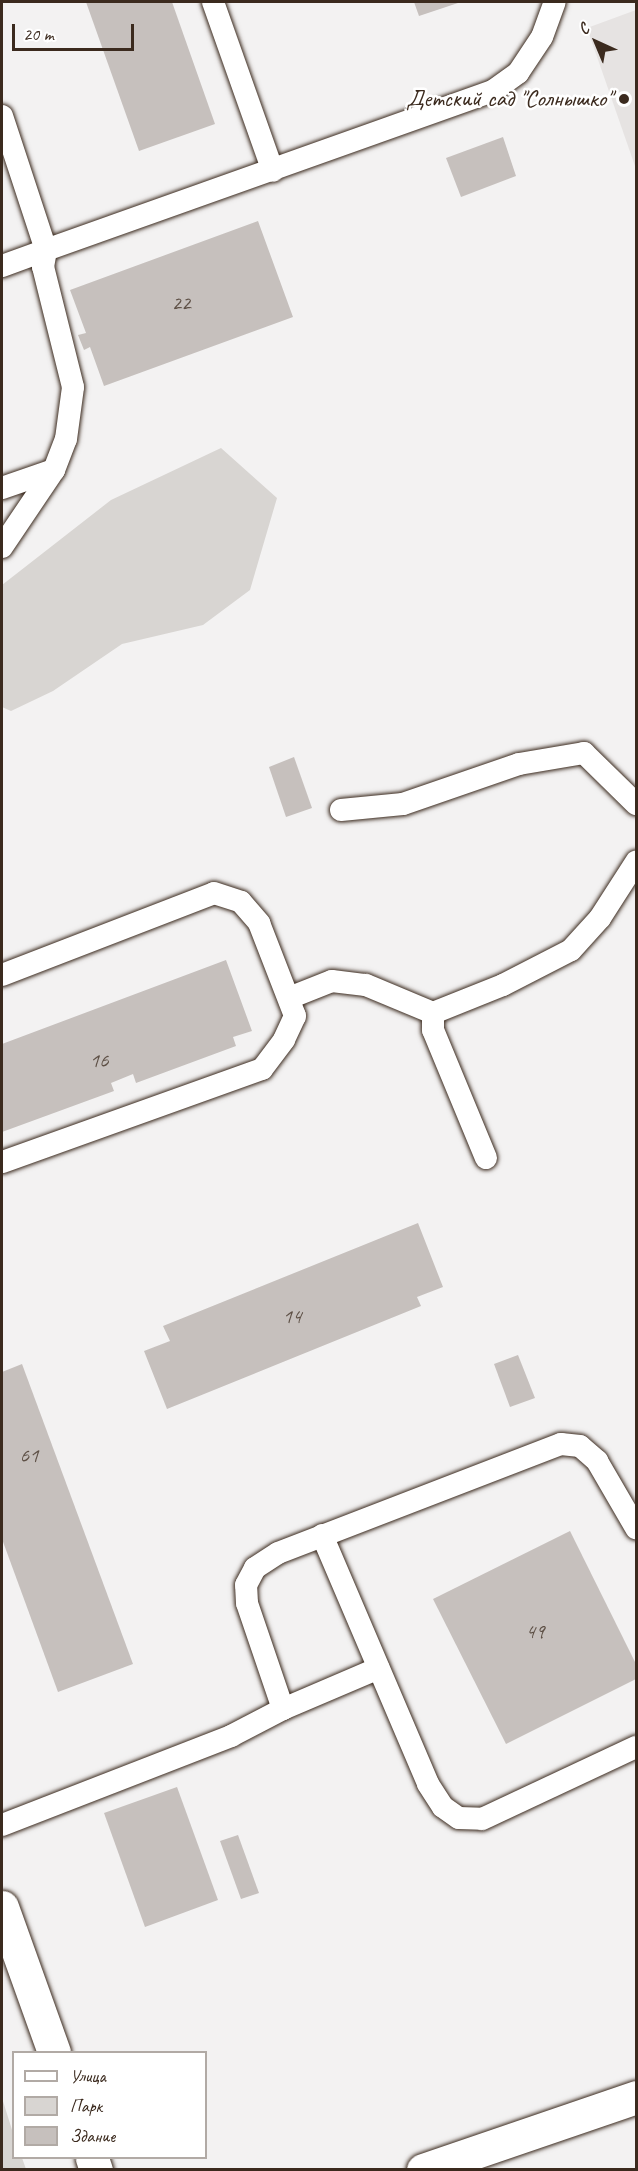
<!DOCTYPE html>
<html>
<head>
<meta charset="utf-8">
<style>
  body { margin:0 }
  #map { position:relative; width:638px; height:2171px; overflow:hidden; background:#f3f2f2; font-family:Caveat,sans-serif }
  div>[style] { position:absolute }
  [style*='--x'] { left:calc(var(--x)*1px); top:calc(var(--y)*1px); width:calc(var(--w)*1px); rotate:calc(var(--a)*1deg) }
  .built>* { inset:0; background:#e6e3e2 }
  .green>* { inset:0; background:#d8d5d2 }
  .building>* { inset:0; background:#c6c0bd }
  .roads { filter:drop-shadow(0 0 2px #3b2a1e) drop-shadow(0 0 2px #3b2a1e) }
  .lane>* { height:22px; margin:-11px; padding:0 11px; transform-origin:11px; border-radius:11px; background:#fff }
  .street>* { height:33px; margin:-16.5px; padding:0 16.5px; transform-origin:16.5px; border-radius:16.5px; background:#fff }
  .secondary>* { height:33px; margin:-16.5px; padding:0 16.5px; transform-origin:16.5px; border-radius:16.5px; background:#fff }
  .dots>* { width:16px; height:16px; translate:-50% -50%; box-sizing:border-box; border:3px solid #fff; border-radius:50% }
  span { translate:-50% -50%; white-space:nowrap; text-align:center; line-height:1.15; -webkit-text-stroke:5px #fff; paint-order:stroke }
  .number-label { font-size:21px; color:#5e5046 }
  .number-label span { -webkit-text-stroke-width:0 }
  .poi-label { font-size:24px; color:#3b2a1e }
  .right { translate:-100% -50%; text-align:right }
  .frame { position:absolute; inset:0; border:3px solid #3b2a1e; pointer-events:none }
  .legend { position:absolute; left:12px; top:2051px; width:195px; height:108px; box-sizing:border-box; background:#fff; border:2px solid #b1aaa5; margin:0; padding:8px 10px; list-style:none; font-size:18px; color:#3b2a1e }
  .legend li { display:flex; align-items:center; gap:12px; height:30px }
  .legend b { width:30px; border:2px solid #b1aaa5 }
  .north { position:absolute; left:566px; top:12px; width:60px; height:60px; -webkit-text-stroke:4px #fff; paint-order:stroke; rotate:316deg; font-size:16px; font-weight:700; line-height:24px; text-align:center; color:#3b2a1e }
  .north::after { content:''; display:block; margin:auto; width:21px; height:27px; background:#3b2a1e; clip-path:polygon(50% 0,100% 100%,50% 72%,0 100%) }
  .scale { position:absolute; left:12px; top:24px; width:122px; height:27px; box-sizing:border-box; border:3px solid #3b2a1e; border-top:0; padding-left:8px; font-size:18px; line-height:21px; white-space:nowrap; color:#3b2a1e; -webkit-text-stroke:4px #fff; paint-order:stroke }
</style>
</head>
<body>
<div id="map">
  <div class="built">
    <div style="clip-path:polygon(636px 10px,636px 169px,587px 28px)"></div>
  </div>
  <div class="green">
    <div style="clip-path:polygon(221px 448px,277px 498px,250px 590px,203px 625px,122px 644px,53px 691px,11px 711px,2px 707px,2px 585px,111px 500px)"></div>
    <div style="clip-path:polygon(2px 2098px,13px 2133px,14px 2158px,22px 2158px,26px 2169px,2px 2169px)"></div>
  </div>
  <div class="building">
    <div style="clip-path:polygon(86px 2px,172px 2px,215px 124px,139px 151px)"></div>
    <div style="clip-path:polygon(414px 2px,461px 2px,419px 16px)"></div>
    <div style="clip-path:polygon(503px 137px,516px 176px,461px 197px,446px 158px)"></div>
    <div style="clip-path:polygon(258px 221px,293px 317px,104px 386px,90px 347px,84px 350px,78px 335px,86px 333px,70px 290px)"></div>
    <div style="clip-path:polygon(294px 757px,312px 808px,286px 817px,269px 767px)"></div>
    <div style="clip-path:polygon(226px 960px,252px 1031px,233px 1037px,236px 1046px,136px 1083px,133px 1074px,111px 1083px,114px 1091px,2px 1132px,2px 1044px)"></div>
    <div style="clip-path:polygon(418px 1223px,443px 1287px,417px 1297px,421px 1306px,167px 1409px,144px 1351px,170px 1341px,163px 1326px)"></div>
    <div style="clip-path:polygon(518px 1355px,535px 1398px,510px 1407px,494px 1364px)"></div>
    <div style="clip-path:polygon(22px 1364px,133px 1664px,58px 1692px,2px 1539px,2px 1372px)"></div>
    <div style="clip-path:polygon(570px 1531px,636px 1664px,636px 1679px,506px 1744px,433px 1599px)"></div>
    <div style="clip-path:polygon(177px 1787px,218px 1900px,145px 1927px,104px 1813px)"></div>
    <div style="clip-path:polygon(238px 1835px,259px 1893px,241px 1899px,220px 1841px)"></div>
  </div>
  <div class="roads">
    <div class="lane">
      <div style="--x:213;--y:2;--w:179;--a:70.5"></div>
      <div style="--x:2;--y:116;--w:141;--a:71.8"></div>
      <div style="--x:46;--y:250;--w:47;--a:160"></div>
      <div style="--x:2;--y:488;--w:55;--a:-19.1"></div>
      <div style="--x:2;--y:547;--w:93;--a:-56"></div>
      <div style="--x:54;--y:470;--w:33;--a:-69"></div>
      <div style="--x:66;--y:439;--w:52;--a:-82.3"></div>
      <div style="--x:73;--y:387;--w:124;--a:-104"></div>
      <div style="--x:43;--y:267;--w:17;--a:-80"></div>
      <div style="--x:46;--y:250;--w:474;--a:-19.6"></div>
      <div style="--x:493;--y:91;--w:31;--a:-36"></div>
      <div style="--x:518;--y:73;--w:43;--a:-56.3"></div>
      <div style="--x:542;--y:37;--w:37;--a:-70"></div>
      <div style="--x:341;--y:810;--w:62;--a:-5.5"></div>
      <div style="--x:403;--y:804;--w:123;--a:-19"></div>
      <div style="--x:519;--y:764;--w:66;--a:-9.6"></div>
      <div style="--x:584;--y:753;--w:73;--a:44.4"></div>
      <div style="--x:2;--y:975;--w:227;--a:-21.1"></div>
      <div style="--x:214;--y:893;--w:28;--a:18"></div>
      <div style="--x:241;--y:902;--w:28;--a:49"></div>
      <div style="--x:259;--y:923;--w:100;--a:68.8"></div>
      <div style="--x:295;--y:1016;--w:26;--a:115"></div>
      <div style="--x:284;--y:1040;--w:36;--a:127"></div>
      <div style="--x:262;--y:1069;--w:276;--a:160.3"></div>
      <div style="--x:289;--y:998;--w:46;--a:-21.6"></div>
      <div style="--x:332;--y:981;--w:34;--a:7"></div>
      <div style="--x:366;--y:985;--w:73;--a:22.7"></div>
      <div style="--x:486;--y:1158;--w:139;--a:-112.5"></div>
      <div style="--x:433;--y:1030;--w:17;--a:-90"></div>
      <div style="--x:433;--y:1013;--w:75;--a:-21.8"></div>
      <div style="--x:503;--y:985;--w:76;--a:-27.2"></div>
      <div style="--x:571;--y:950;--w:43;--a:-47.8"></div>
      <div style="--x:600;--y:918;--w:67;--a:-57.3"></div>
      <div style="--x:322;--y:1535;--w:271;--a:66.9"></div>
      <div style="--x:428;--y:1784;--w:27;--a:57"></div>
      <div style="--x:443;--y:1807;--w:19;--a:35"></div>
      <div style="--x:459;--y:1818;--w:23;--a:2"></div>
      <div style="--x:482;--y:1819;--w:170;--a:-25.1"></div>
      <div style="--x:283;--y:1709;--w:112;--a:-108.8"></div>
      <div style="--x:247;--y:1603;--w:18;--a:-93"></div>
      <div style="--x:246;--y:1585;--w:19;--a:-62"></div>
      <div style="--x:255;--y:1568;--w:27;--a:-33"></div>
      <div style="--x:278;--y:1553;--w:303;--a:-21.1"></div>
      <div style="--x:561;--y:1444;--w:19;--a:6"></div>
      <div style="--x:580;--y:1446;--w:23;--a:41"></div>
      <div style="--x:597;--y:1461;--w:78;--a:59.8"></div>
      <div style="--x:2;--y:1825;--w:246;--a:-21.2"></div>
      <div style="--x:231;--y:1736;--w:59;--a:-27.4"></div>
      <div style="--x:283;--y:1709;--w:104;--a:-23.1"></div>
    </div>
    <div class="street">
      <div style="--x:2;--y:1907;--w:154;--a:70.3"></div>
      <div style="--x:92;--y:2158;--w:13;--a:72"></div>
    </div>
    <div class="secondary">
      <div style="--x:423;--y:2170;--w:225;--a:-18.9"></div>
    </div>
  </div>
  <div class="dots">
    <div style="left:624px;top:99px;background:#3b2a1e"></div>
  </div>
  <div class="number-label">
    <span style="left:181px;top:303px">22</span>
    <span style="left:99px;top:1060px">16</span>
    <span style="left:292px;top:1316px">14</span>
    <span style="left:29px;top:1455px">61</span>
    <span style="left:535px;top:1631px">49</span>
  </div>
  <div class="poi-label">
    <span class="right" style="left:612px;top:99px">Детский сад "Солнышко"</span>
  </div>
  <div class="frame"></div>
  <ul class="legend">
  <li><b style="height:8px;background:#fff"></b>Улица</li>
  <li><b style="height:16px;background:#d8d5d2"></b>Парк</li>
  <li><b style="height:16px;background:#c6c0bd"></b>Здание</li>
  </ul>
  <div class="north">С</div>
  <div class="scale">20 m</div>
</div>
</body>
</html>
